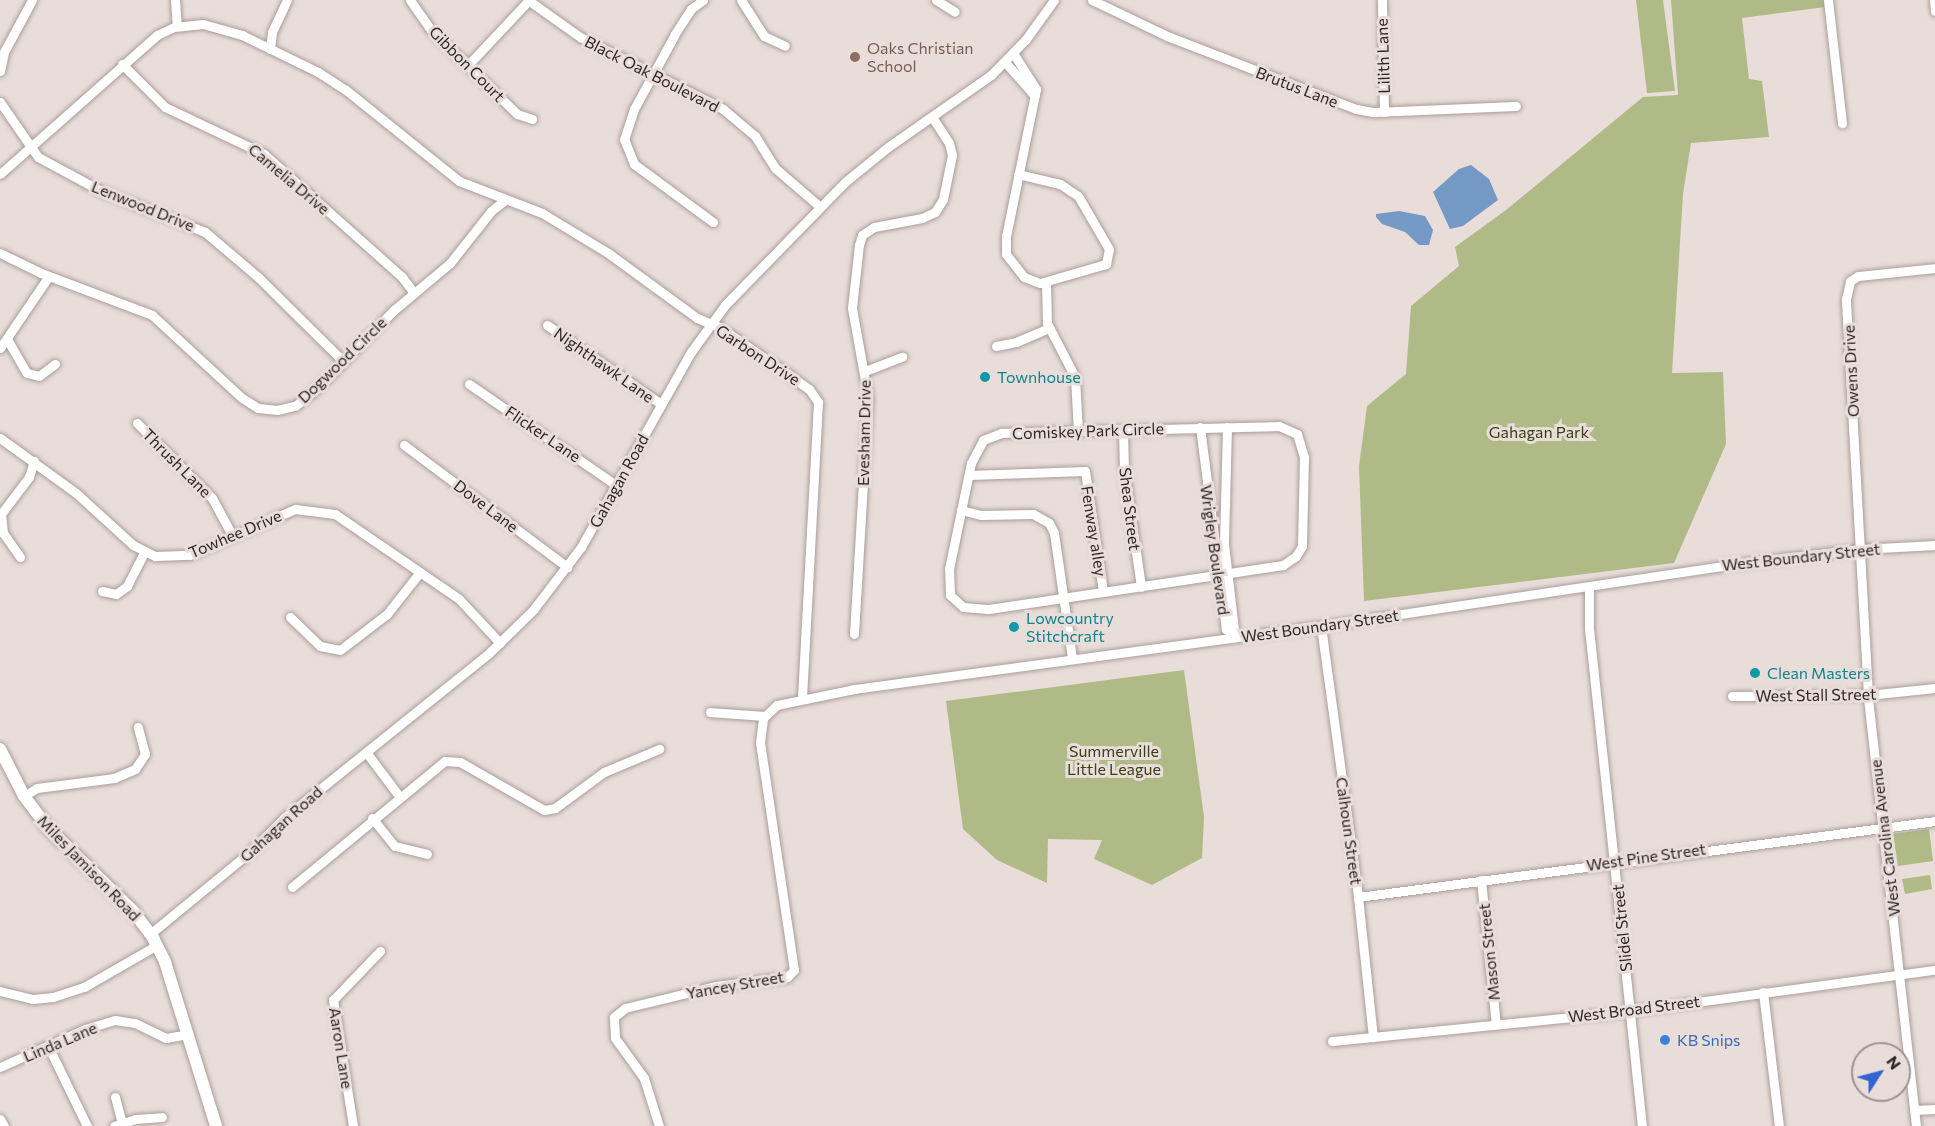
<!DOCTYPE html>
<html>
<head>
<meta charset="utf-8">
<style>
  body { margin:0 }
  #map { position:relative; width:1935px; height:1126px; overflow:hidden; background:#e9ddd9; font-family:Commissioner,sans-serif }
  div>[style] { position:absolute }
  [style*='--x'] { left:calc(var(--x)*1px); top:calc(var(--y)*1px); width:calc(var(--w)*1px); rotate:calc(var(--a)*1deg) }
  .green>* { inset:0; background:#b0ba86 }
  .water>* { inset:0; background:#7499c4 }
  .roads { filter:drop-shadow(0 0 2px #a99e9a) drop-shadow(0 0 2px #a99e9a) }
  .minor>* { height:9px; margin:-4.5px; padding:0 4.5px; transform-origin:4.5px; border-radius:4.5px; background:#fff }
  .major>* { height:12px; margin:-6px; padding:0 6px; transform-origin:6px; border-radius:6px; background:#fff }
  .dots>* { width:16px; height:16px; translate:-50% -50%; box-sizing:border-box; border:3px solid #e9ddd9; border-radius:50% }
  span { translate:-50% -50%; white-space:nowrap; text-align:center; line-height:1.15; -webkit-text-stroke:6px #e9ddd9; paint-order:stroke }
  .education-label { font-size:16px; color:#785e54 }
  .left { translate:0 -50%; text-align:left }
  .street-label { font-size:16px; color:#2d2827 }
  .culture-label { font-size:16px; color:#0d838f }
  .park-label { font-size:16px; color:#394015 }
  .shop-label { font-size:16px; color:#366cbe }
  .north { position:absolute; left:1851px; top:1042px; width:60px; height:60px; box-sizing:border-box; background:#e9ddd9; border:2px solid #9e9592; border-radius:50%; rotate:54deg; font-size:16px; font-weight:700; line-height:24px; text-align:center; color:#2d2827 }
  .north::after { content:''; display:block; margin:auto; width:21px; height:27px; background:#3164d2; clip-path:polygon(50% 0,100% 100%,50% 72%,0 100%) }
</style>
</head>
<body>
<div id="map">
  <div class="green">
    <div style="clip-path:polygon(1636px 0,1663px 0,1675px 91px,1647px 93px)"></div>
    <div style="clip-path:polygon(1671px 0,1824px 0,1825px 7px,1742px 18px,1749px 79px,1762px 81px,1769px 137px,1691px 143px,1683px 194px,1672px 373px,1723px 372px,1726px 444px,1674px 563px,1364px 601px,1359px 466px,1367px 406px,1406px 374px,1411px 306px,1459px 266px,1455px 247px,1506px 210px,1643px 97px,1678px 95px)"></div>
    <div style="clip-path:polygon(1184px 670px,1204px 817px,1202px 858px,1152px 885px,1094px 859px,1102px 840px,1048px 839px,1047px 883px,997px 860px,963px 829px,946px 701px)"></div>
    <div style="clip-path:polygon(1929px 829px,1933px 861px,1898px 866px,1893px 834px)"></div>
    <div style="clip-path:polygon(1930px 875px,1932px 889px,1905px 894px,1902px 879px)"></div>
  </div>
  <div class="water">
    <div style="clip-path:polygon(1471px 165px,1489px 179px,1498px 200px,1463px 226px,1450px 229px,1433px 192px,1459px 169px)"></div>
    <div style="clip-path:polygon(1399px 211px,1425px 216px,1433px 230px,1429px 245px,1419px 245px,1405px 232px,1382px 224px,1376px 217px,1376px 214px)"></div>
  </div>
  <div class="roads">
    <div class="minor">
      <div style="--x:175;--y:0;--w:26;--a:86"></div>
      <div style="--x:410;--y:0;--w:37;--a:55"></div>
      <div style="--x:431;--y:30;--w:120;--a:44.3"></div>
      <div style="--x:517;--y:114;--w:16;--a:18"></div>
      <div style="--x:528;--y:0;--w:64;--a:35.4"></div>
      <div style="--x:580;--y:37;--w:160;--a:26.7"></div>
      <div style="--x:723;--y:109;--w:42;--a:40.2"></div>
      <div style="--x:755;--y:136;--w:38;--a:58"></div>
      <div style="--x:775;--y:168;--w:58;--a:40.8"></div>
      <div style="--x:703;--y:0;--w:15;--a:143"></div>
      <div style="--x:691;--y:9;--w:30;--a:123"></div>
      <div style="--x:675;--y:34;--w:85;--a:118.7"></div>
      <div style="--x:634;--y:109;--w:32;--a:108"></div>
      <div style="--x:624;--y:139;--w:27;--a:68"></div>
      <div style="--x:634;--y:164;--w:98;--a:36.3"></div>
      <div style="--x:741;--y:0;--w:43;--a:57.4"></div>
      <div style="--x:764;--y:36;--w:23;--a:25"></div>
      <div style="--x:936;--y:0;--w:22;--a:32"></div>
      <div style="--x:1092;--y:0;--w:83;--a:25.6"></div>
      <div style="--x:1167;--y:36;--w:203;--a:21.1"></div>
      <div style="--x:1356;--y:109;--w:17;--a:10"></div>
      <div style="--x:1373;--y:112;--w:143;--a:-2.4"></div>
      <div style="--x:1382;--y:0;--w:112;--a:89"></div>
      <div style="--x:1828;--y:0;--w:124;--a:83.5"></div>
      <div style="--x:1934;--y:0;--w:11;--a:85"></div>
      <div style="--x:270;--y:49;--w:17;--a:-83"></div>
      <div style="--x:272;--y:32;--w:35;--a:-65"></div>
      <div style="--x:1013;--y:53;--w:43;--a:57.4"></div>
      <div style="--x:1036;--y:89;--w:150;--a:101.5"></div>
      <div style="--x:1006;--y:236;--w:18;--a:90"></div>
      <div style="--x:1006;--y:254;--w:29;--a:52"></div>
      <div style="--x:1024;--y:277;--w:17;--a:21"></div>
      <div style="--x:1040;--y:283;--w:69;--a:-16.1"></div>
      <div style="--x:1106;--y:264;--w:15;--a:-79"></div>
      <div style="--x:1109;--y:249;--w:61;--a:-120.3"></div>
      <div style="--x:1078;--y:196;--w:22;--a:-146"></div>
      <div style="--x:1060;--y:184;--w:43;--a:-166.6"></div>
      <div style="--x:1005;--y:62;--w:45;--a:48.6"></div>
      <div style="--x:122;--y:64;--w:61;--a:45"></div>
      <div style="--x:165;--y:107;--w:110;--a:25.4"></div>
      <div style="--x:264;--y:154;--w:185;--a:41.7"></div>
      <div style="--x:402;--y:277;--w:20;--a:53"></div>
      <div style="--x:468;--y:65;--w:89;--a:-46.8"></div>
      <div style="--x:0;--y:71;--w:19;--a:-78"></div>
      <div style="--x:4;--y:52;--w:59;--a:-61.7"></div>
      <div style="--x:0;--y:102;--w:67;--a:55.4"></div>
      <div style="--x:38;--y:157;--w:69;--a:28.4"></div>
      <div style="--x:99;--y:190;--w:114;--a:21.6"></div>
      <div style="--x:205;--y:232;--w:71;--a:40.4"></div>
      <div style="--x:259;--y:278;--w:118;--a:44.7"></div>
      <div style="--x:0;--y:174;--w:210;--a:-41.5"></div>
      <div style="--x:157;--y:35;--w:19;--a:-25"></div>
      <div style="--x:174;--y:27;--w:29;--a:-6"></div>
      <div style="--x:203;--y:24;--w:41;--a:15.8"></div>
      <div style="--x:242;--y:35;--w:85;--a:26"></div>
      <div style="--x:318;--y:72;--w:33;--a:33"></div>
      <div style="--x:346;--y:90;--w:145;--a:38.8"></div>
      <div style="--x:459;--y:181;--w:89;--a:21.1"></div>
      <div style="--x:542;--y:213;--w:77;--a:31.2"></div>
      <div style="--x:608;--y:253;--w:110;--a:36.1"></div>
      <div style="--x:697;--y:318;--w:24;--a:22"></div>
      <div style="--x:719;--y:327;--w:83;--a:34.3"></div>
      <div style="--x:788;--y:374;--w:26;--a:36"></div>
      <div style="--x:809;--y:389;--w:16;--a:55"></div>
      <div style="--x:818;--y:402;--w:295;--a:93.1"></div>
      <div style="--x:0;--y:253;--w:46;--a:26"></div>
      <div style="--x:41;--y:273;--w:119;--a:20.7"></div>
      <div style="--x:152;--y:315;--w:122;--a:42.7"></div>
      <div style="--x:242;--y:398;--w:19;--a:32"></div>
      <div style="--x:258;--y:408;--w:19;--a:6"></div>
      <div style="--x:277;--y:410;--w:18;--a:-13"></div>
      <div style="--x:295;--y:406;--w:27;--a:-39"></div>
      <div style="--x:316;--y:389;--w:111;--a:-45.4"></div>
      <div style="--x:394;--y:310;--w:73;--a:-40"></div>
      <div style="--x:450;--y:263;--w:66;--a:-51.7"></div>
      <div style="--x:491;--y:211;--w:18;--a:-38"></div>
      <div style="--x:1046;--y:282;--w:41;--a:88.6"></div>
      <div style="--x:1047;--y:323;--w:61;--a:62.6"></div>
      <div style="--x:1075;--y:377;--w:55;--a:86.9"></div>
      <div style="--x:547;--y:325;--w:139;--a:34.7"></div>
      <div style="--x:7;--y:339;--w:39;--a:60"></div>
      <div style="--x:27;--y:373;--w:12;--a:14"></div>
      <div style="--x:39;--y:376;--w:20;--a:-37"></div>
      <div style="--x:996;--y:346;--w:20;--a:-11"></div>
      <div style="--x:1016;--y:342;--w:36;--a:-23"></div>
      <div style="--x:0;--y:348;--w:87;--a:-55.8"></div>
      <div style="--x:865;--y:371;--w:40;--a:-21"></div>
      <div style="--x:469;--y:384;--w:178;--a:34.5"></div>
      <div style="--x:137;--y:423;--w:106;--a:45"></div>
      <div style="--x:212;--y:498;--w:42;--a:61.6"></div>
      <div style="--x:1279;--y:426;--w:20;--a:24"></div>
      <div style="--x:1297;--y:434;--w:24;--a:73"></div>
      <div style="--x:1304;--y:457;--w:89;--a:91.3"></div>
      <div style="--x:1302;--y:546;--w:12;--a:121"></div>
      <div style="--x:1296;--y:556;--w:16;--a:145"></div>
      <div style="--x:1283;--y:565;--w:299;--a:171.5"></div>
      <div style="--x:987;--y:609;--w:24;--a:-175"></div>
      <div style="--x:963;--y:607;--w:18;--a:-137"></div>
      <div style="--x:950;--y:595;--w:26;--a:-92"></div>
      <div style="--x:949;--y:569;--w:108;--a:-78.3"></div>
      <div style="--x:971;--y:463;--w:26;--a:-62"></div>
      <div style="--x:983;--y:440;--w:19;--a:-21"></div>
      <div style="--x:1001;--y:433;--w:278;--a:-1.4"></div>
      <div style="--x:1200;--y:427;--w:204;--a:82.7"></div>
      <div style="--x:1226;--y:629;--w:12;--a:42"></div>
      <div style="--x:1227;--y:427;--w:117;--a:91.5"></div>
      <div style="--x:1224;--y:544;--w:94;--a:83.3"></div>
      <div style="--x:1123;--y:430;--w:40;--a:88.6"></div>
      <div style="--x:1124;--y:470;--w:118;--a:81.7"></div>
      <div style="--x:0;--y:438;--w:94;--a:35.9"></div>
      <div style="--x:76;--y:493;--w:77;--a:42.4"></div>
      <div style="--x:133;--y:545;--w:25;--a:27"></div>
      <div style="--x:155;--y:556;--w:35;--a:-2"></div>
      <div style="--x:190;--y:555;--w:115;--a:-23.7"></div>
      <div style="--x:295;--y:509;--w:40;--a:7.1"></div>
      <div style="--x:335;--y:514;--w:150;--a:34.4"></div>
      <div style="--x:459;--y:599;--w:60;--a:47"></div>
      <div style="--x:404;--y:445;--w:204;--a:36.8"></div>
      <div style="--x:969;--y:475;--w:116;--a:-2"></div>
      <div style="--x:1085;--y:471;--w:122;--a:81.5"></div>
      <div style="--x:961;--y:510;--w:21;--a:14"></div>
      <div style="--x:981;--y:515;--w:52;--a:-1.1"></div>
      <div style="--x:1033;--y:514;--w:18;--a:29"></div>
      <div style="--x:1049;--y:523;--w:11;--a:63"></div>
      <div style="--x:1054;--y:533;--w:126;--a:81.8"></div>
      <div style="--x:20;--y:557;--w:29;--a:-125"></div>
      <div style="--x:3;--y:533;--w:19;--a:-96"></div>
      <div style="--x:1;--y:514;--w:46;--a:-52.9"></div>
      <div style="--x:29;--y:477;--w:17;--a:-73"></div>
      <div style="--x:1589;--y:588;--w:40;--a:90"></div>
      <div style="--x:1589;--y:628;--w:501;--a:83.93"></div>
      <div style="--x:102;--y:591;--w:14;--a:12"></div>
      <div style="--x:116;--y:594;--w:14;--a:-36"></div>
      <div style="--x:127;--y:586;--w:38;--a:-63"></div>
      <div style="--x:290;--y:617;--w:42;--a:44"></div>
      <div style="--x:320;--y:646;--w:20;--a:11"></div>
      <div style="--x:340;--y:650;--w:59;--a:-37.5"></div>
      <div style="--x:387;--y:614;--w:53;--a:-51.8"></div>
      <div style="--x:1321;--y:626;--w:274;--a:82.2"></div>
      <div style="--x:1358;--y:897;--w:141;--a:83.9"></div>
      <div style="--x:854;--y:634;--w:237;--a:-86.6"></div>
      <div style="--x:868;--y:397;--w:90;--a:-100.2"></div>
      <div style="--x:852;--y:308;--w:63;--a:-83.7"></div>
      <div style="--x:859;--y:245;--w:10;--a:-73"></div>
      <div style="--x:862;--y:235;--w:14;--a:-34"></div>
      <div style="--x:874;--y:227;--w:49;--a:-10.6"></div>
      <div style="--x:922;--y:218;--w:14;--a:-25"></div>
      <div style="--x:935;--y:212;--w:15;--a:-58"></div>
      <div style="--x:943;--y:199;--w:45;--a:-78.4"></div>
      <div style="--x:952;--y:155;--w:12;--a:-104"></div>
      <div style="--x:949;--y:143;--w:31;--a:-123"></div>
      <div style="--x:1732;--y:696;--w:136;--a:-0.4"></div>
      <div style="--x:1868;--y:695;--w:67;--a:-6"></div>
      <div style="--x:710;--y:712;--w:54;--a:4.2"></div>
      <div style="--x:366;--y:752;--w:55;--a:53.1"></div>
      <div style="--x:24;--y:796;--w:15;--a:-32"></div>
      <div style="--x:37;--y:788;--w:78;--a:-7.4"></div>
      <div style="--x:114;--y:778;--w:23;--a:-23"></div>
      <div style="--x:135;--y:769;--w:18;--a:-56"></div>
      <div style="--x:145;--y:754;--w:28;--a:-105"></div>
      <div style="--x:372;--y:818;--w:36;--a:51"></div>
      <div style="--x:395;--y:846;--w:33;--a:14"></div>
      <div style="--x:1481;--y:880;--w:145;--a:84.1"></div>
      <div style="--x:292;--y:887;--w:198;--a:-39.5"></div>
      <div style="--x:445;--y:761;--w:15;--a:4"></div>
      <div style="--x:460;--y:762;--w:97;--a:29.7"></div>
      <div style="--x:544;--y:810;--w:11;--a:-10"></div>
      <div style="--x:555;--y:808;--w:61;--a:-36.3"></div>
      <div style="--x:604;--y:772;--w:60;--a:-22.7"></div>
      <div style="--x:1358;--y:897;--w:582;--a:-7.5"></div>
      <div style="--x:150;--y:934;--w:129;--a:-39.4"></div>
      <div style="--x:250;--y:852;--w:48;--a:-45"></div>
      <div style="--x:284;--y:818;--w:262;--a:-38.8"></div>
      <div style="--x:488;--y:654;--w:63;--a:-44.4"></div>
      <div style="--x:533;--y:610;--w:79;--a:-52.7"></div>
      <div style="--x:581;--y:547;--w:224;--a:-60.6"></div>
      <div style="--x:691;--y:352;--w:58;--a:-54.1"></div>
      <div style="--x:725;--y:305;--w:172;--a:-45.7"></div>
      <div style="--x:845;--y:182;--w:55;--a:-39.1"></div>
      <div style="--x:888;--y:147;--w:126;--a:-35"></div>
      <div style="--x:991;--y:75;--w:50;--a:-45.8"></div>
      <div style="--x:1026;--y:39;--w:48;--a:-54.3"></div>
      <div style="--x:0;--y:991;--w:34;--a:14"></div>
      <div style="--x:33;--y:999;--w:20;--a:-6"></div>
      <div style="--x:53;--y:997;--w:33;--a:-18"></div>
      <div style="--x:84;--y:987;--w:84;--a:-29.9"></div>
      <div style="--x:1763;--y:992;--w:135;--a:83.2"></div>
      <div style="--x:1332;--y:1041;--w:300;--a:-5.7"></div>
      <div style="--x:1630;--y:1011;--w:308;--a:-7.7"></div>
      <div style="--x:48;--y:1046;--w:89;--a:64"></div>
      <div style="--x:0;--y:1067;--w:93;--a:-24.1"></div>
      <div style="--x:85;--y:1029;--w:31;--a:-17"></div>
      <div style="--x:115;--y:1020;--w:20;--a:9"></div>
      <div style="--x:135;--y:1023;--w:34;--a:26"></div>
      <div style="--x:166;--y:1038;--w:22;--a:-10"></div>
      <div style="--x:115;--y:1097;--w:27;--a:75"></div>
      <div style="--x:1914;--y:1110;--w:21;--a:-3"></div>
      <div style="--x:0;--y:1119;--w:8;--a:60"></div>
      <div style="--x:114;--y:1126;--w:22;--a:-18"></div>
      <div style="--x:135;--y:1119;--w:27;--a:-4"></div>
      <div style="--x:353;--y:1126;--w:128;--a:-99"></div>
      <div style="--x:333;--y:1000;--w:68;--a:-46.2"></div>
      <div style="--x:659;--y:1126;--w:50;--a:-107.4"></div>
      <div style="--x:644;--y:1078;--w:49;--a:-125.9"></div>
      <div style="--x:615;--y:1038;--w:21;--a:-93"></div>
      <div style="--x:614;--y:1017;--w:14;--a:-39"></div>
      <div style="--x:625;--y:1008;--w:94;--a:-13.6"></div>
      <div style="--x:716;--y:986;--w:72;--a:-7.2"></div>
      <div style="--x:787;--y:977;--w:10;--a:-45"></div>
      <div style="--x:794;--y:970;--w:230;--a:-98.5"></div>
      <div style="--x:760;--y:743;--w:25;--a:-83"></div>
      <div style="--x:763;--y:718;--w:19;--a:-43"></div>
      <div style="--x:777;--y:705;--w:79;--a:-11.7"></div>
      <div style="--x:854;--y:689;--w:471;--a:-7.7"></div>
      <div style="--x:1321;--y:626;--w:411;--a:-8.5"></div>
      <div style="--x:1727;--y:565;--w:135;--a:-6.8"></div>
      <div style="--x:1861;--y:549;--w:74;--a:-3.1"></div>
      <div style="--x:1916;--y:1126;--w:434;--a:-96.4"></div>
      <div style="--x:1868;--y:695;--w:397;--a:-93.2"></div>
      <div style="--x:1846;--y:299;--w:18;--a:-77"></div>
      <div style="--x:1850;--y:281;--w:9;--a:-32"></div>
      <div style="--x:1858;--y:276;--w:77;--a:-5.9"></div>
    </div>
    <div class="major">
      <div style="--x:0;--y:749;--w:53;--a:62.9"></div>
      <div style="--x:24;--y:796;--w:40;--a:53"></div>
      <div style="--x:48;--y:828;--w:119;--a:44.3"></div>
      <div style="--x:133;--y:911;--w:34;--a:53"></div>
      <div style="--x:153;--y:938;--w:27;--a:63"></div>
      <div style="--x:165;--y:962;--w:172;--a:72.7"></div>
    </div>
  </div>
  <div class="dots">
    <div style="left:855px;top:57px;background:#8d6e63"></div>
    <div style="left:985px;top:377px;background:#0f9aa8"></div>
    <div style="left:1014px;top:627px;background:#0f9aa8"></div>
    <div style="left:1755px;top:673px;background:#0f9aa8"></div>
    <div style="left:1665px;top:1040px;background:#3f7fe0"></div>
  </div>
  <div class="education-label">
    <span class="left" style="left:867px;top:57px">Oaks Christian<br>School</span>
  </div>
  <div class="street-label">
    <span style="left:1383px;top:56px;rotate:-92deg">Lilith Lane</span>
    <span style="left:467px;top:64px;rotate:45deg">Gibbon Court</span>
    <span style="left:652px;top:74px;rotate:27deg">Black Oak Boulevard</span>
    <span style="left:1297px;top:87px;rotate:21deg">Brutus Lane</span>
    <span style="left:289px;top:179px;rotate:40deg">Camelia Drive</span>
    <span style="left:143px;top:206px;rotate:22deg">Lenwood Drive</span>
    <span style="left:758px;top:355px;rotate:33deg">Garbon Drive</span>
    <span style="left:342px;top:360px;rotate:-44deg">Dogwood Circle</span>
    <span style="left:604px;top:365px;rotate:35deg">Nighthawk Lane</span>
    <span style="left:1851px;top:371px;rotate:-93deg">Owens Drive</span>
    <span style="left:1088px;top:431px;rotate:-2deg">Comiskey Park Circle</span>
    <span style="left:864px;top:433px;rotate:-89deg">Evesham Drive</span>
    <span style="left:543px;top:434px;rotate:34deg">Flicker Lane</span>
    <span style="left:177px;top:463px;rotate:45deg">Thrush Lane</span>
    <span style="left:619px;top:481px;rotate:-61deg">Gahagan Road</span>
    <span style="left:486px;top:506px;rotate:37deg">Dove Lane</span>
    <span style="left:1130px;top:509px;rotate:83deg">Shea Street</span>
    <span style="left:1094px;top:531px;rotate:81deg">Fenway alley</span>
    <span style="left:235px;top:534px;rotate:-23deg">Towhee Drive</span>
    <span style="left:1215px;top:550px;rotate:82deg">Wrigley Boulevard</span>
    <span style="left:1801px;top:557px;rotate:-6deg">West Boundary Street</span>
    <span style="left:1320px;top:626px;rotate:-8deg">West Boundary Street</span>
    <span style="left:1816px;top:695px;rotate:-1deg">West Stall Street</span>
    <span style="left:281px;top:824px;rotate:-42deg">Gahagan Road</span>
    <span style="left:1349px;top:831px;rotate:82deg">Calhoun Street</span>
    <span style="left:1885px;top:838px;rotate:-97deg">West Carolina Avenue</span>
    <span style="left:1646px;top:857px;rotate:-8deg">West Pine Street</span>
    <span style="left:89px;top:868px;rotate:46deg">Miles Jamison Road</span>
    <span style="left:1622px;top:928px;rotate:-96deg">Slidel Street</span>
    <span style="left:1489px;top:952px;rotate:-96deg">Mason Street</span>
    <span style="left:735px;top:985px;rotate:-10deg">Yancey Street</span>
    <span style="left:1634px;top:1009px;rotate:-7deg">West Broad Street</span>
    <span style="left:60px;top:1042px;rotate:-23deg">Linda Lane</span>
    <span style="left:341px;top:1048px;rotate:81deg">Aaron Lane</span>
  </div>
  <div class="culture-label">
    <span class="left" style="left:997px;top:377px">Townhouse</span>
    <span class="left" style="left:1026px;top:627px">Lowcountry<br>Stitchcraft</span>
    <span class="left" style="left:1767px;top:673px">Clean Masters</span>
  </div>
  <div class="park-label">
    <span style="left:1539px;top:432px">Gahagan Park</span>
    <span style="left:1114px;top:760px">Summerville<br>Little League</span>
  </div>
  <div class="shop-label">
    <span class="left" style="left:1677px;top:1040px">KB Snips</span>
  </div>
  <div class="north">N</div>
</div>
</body>
</html>
